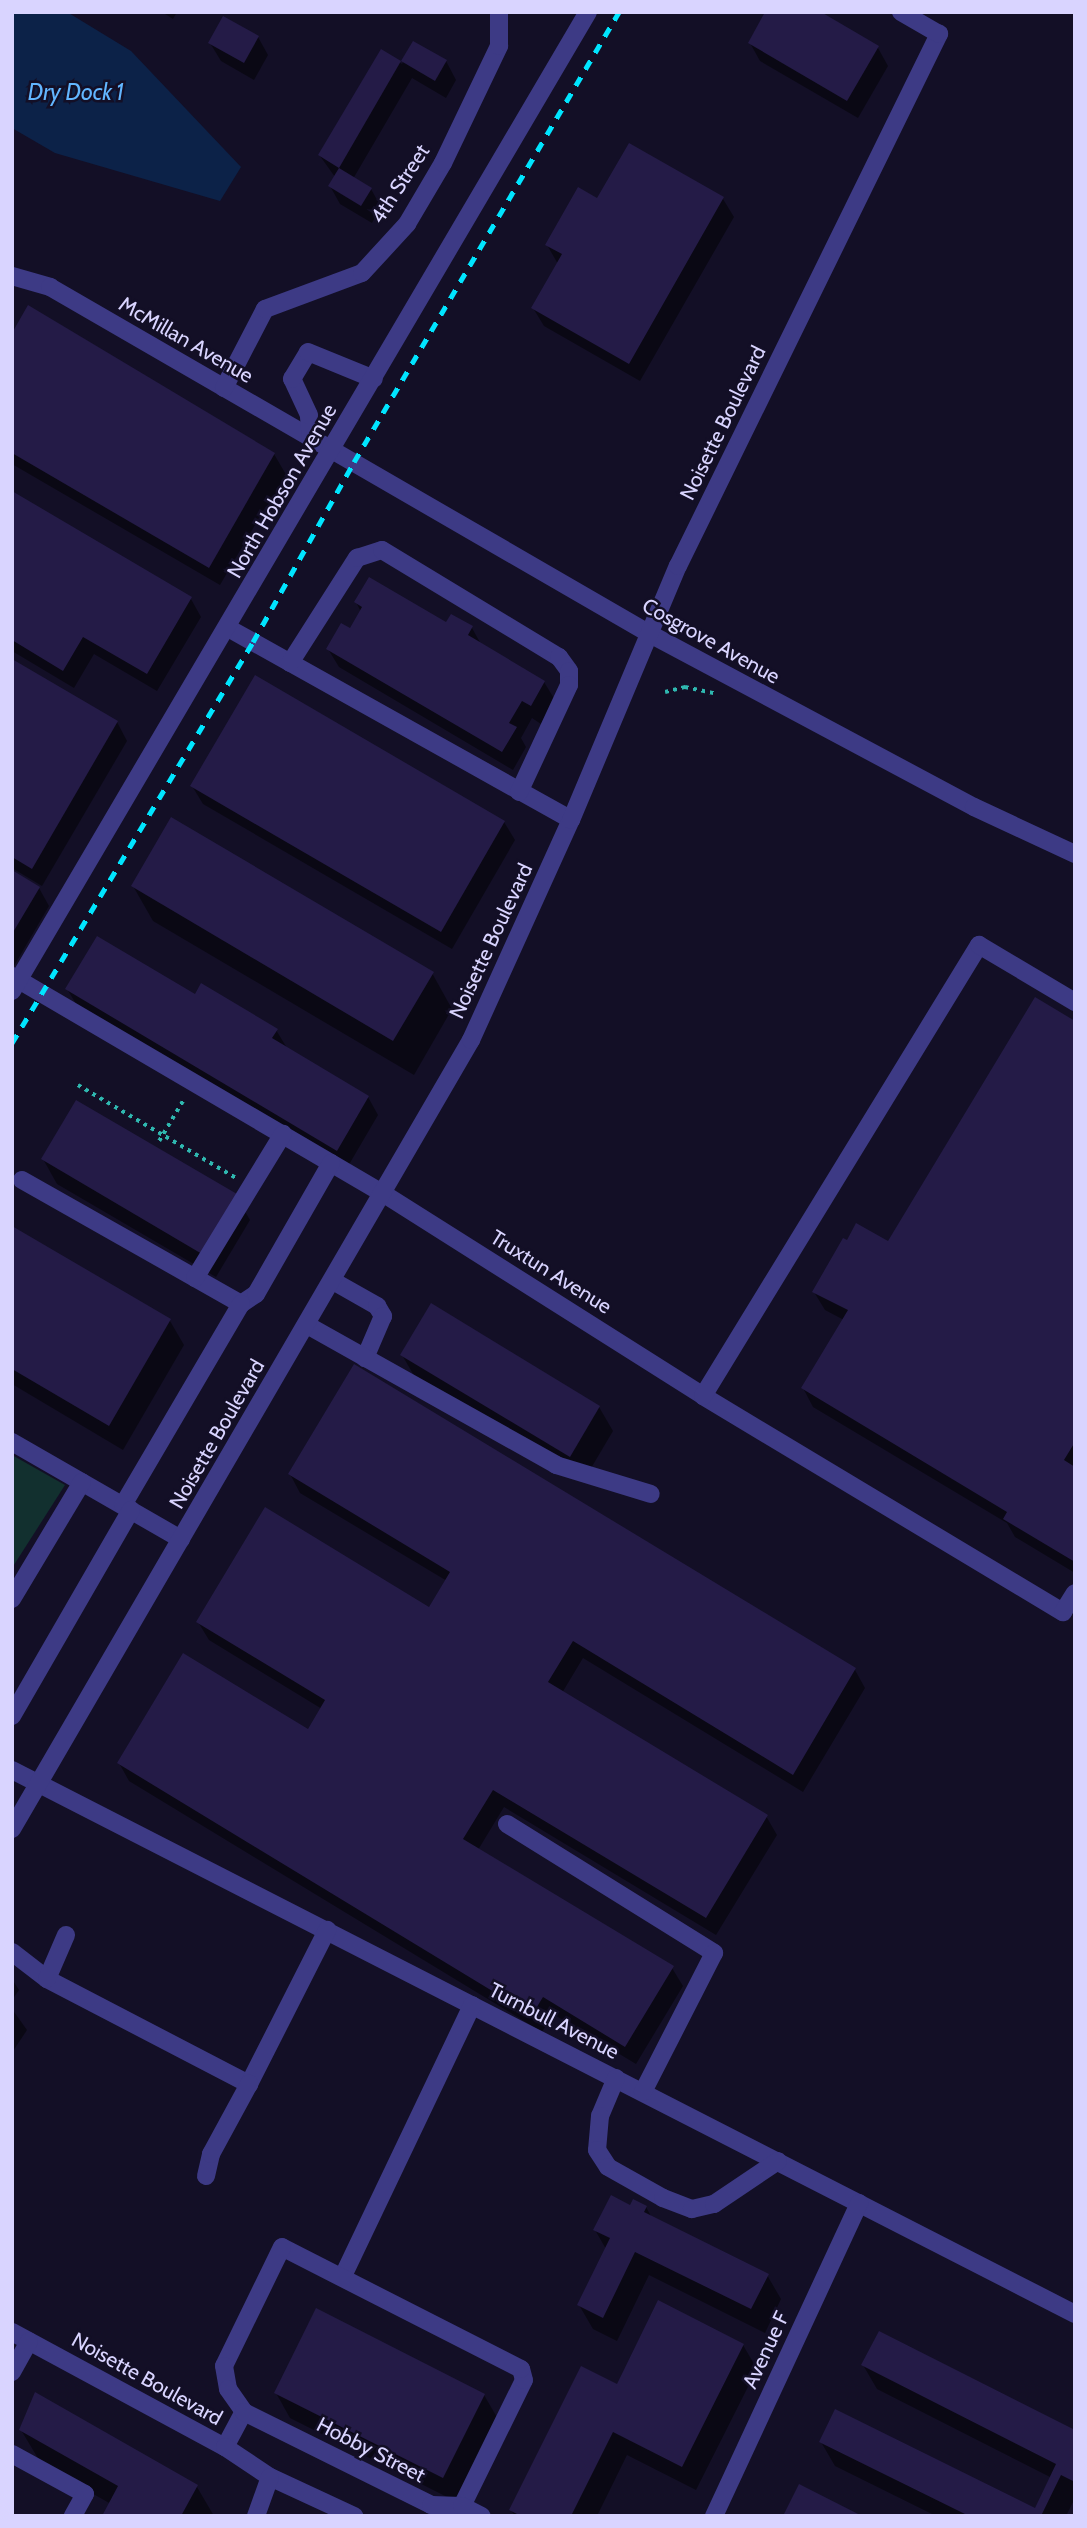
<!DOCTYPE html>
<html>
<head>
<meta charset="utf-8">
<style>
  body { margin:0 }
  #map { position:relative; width:1087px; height:2528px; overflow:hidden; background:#130f26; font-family:Cabin,sans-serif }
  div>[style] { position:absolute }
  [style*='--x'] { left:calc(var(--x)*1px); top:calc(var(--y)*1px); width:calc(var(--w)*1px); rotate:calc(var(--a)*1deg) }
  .green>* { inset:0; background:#12302f }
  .water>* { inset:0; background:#0c2248 }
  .shadow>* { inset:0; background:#0007 }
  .building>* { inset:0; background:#241b47 }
  .path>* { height:3.5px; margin-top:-1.75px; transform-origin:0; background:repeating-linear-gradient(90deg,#2fb8b0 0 3.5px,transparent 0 8.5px) }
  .minor>* { height:18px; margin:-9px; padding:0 9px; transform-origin:9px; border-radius:9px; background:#3d3a85 }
  .rail>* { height:5px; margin-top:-2.5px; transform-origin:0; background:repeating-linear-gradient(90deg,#00e5ff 0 10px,transparent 0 19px) }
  span { translate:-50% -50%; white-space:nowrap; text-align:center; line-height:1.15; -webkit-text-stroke:5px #130f26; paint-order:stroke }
  .street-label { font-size:21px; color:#d9d4ff }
  .water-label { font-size:23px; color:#62b6ff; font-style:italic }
  .frame { position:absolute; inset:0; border:14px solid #d9d4ff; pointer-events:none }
</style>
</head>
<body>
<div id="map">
  <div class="green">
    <div style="clip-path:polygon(12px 1455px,65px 1485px,12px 1568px)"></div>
  </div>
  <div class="water">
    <div style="clip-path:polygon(12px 12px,67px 12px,131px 51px,241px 167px,220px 201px,55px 153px,12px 128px)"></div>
  </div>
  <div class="shadow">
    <div style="clip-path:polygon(162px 12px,177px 12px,173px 19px)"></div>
    <div style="clip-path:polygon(258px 37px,268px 55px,254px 80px,221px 61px,210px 43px)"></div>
    <div style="clip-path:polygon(414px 43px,446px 61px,456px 80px,446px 98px,412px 78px,353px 179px,371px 189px,381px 207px,372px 223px,340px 204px,330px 186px,335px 177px,320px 156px,382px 51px,402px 64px)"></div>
    <div style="clip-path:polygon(750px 43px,878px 48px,888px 66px,858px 118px,760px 61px)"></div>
    <div style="clip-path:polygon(629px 145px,723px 199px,734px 217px,640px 381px,544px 326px,533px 308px,558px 264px,547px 245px,598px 200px)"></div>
    <div style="clip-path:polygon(12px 336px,274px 454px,288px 478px,271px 509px,266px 506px,220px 585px,12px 464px)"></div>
    <div style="clip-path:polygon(12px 493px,191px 599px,201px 617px,157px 691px,94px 654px,74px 688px,12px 651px)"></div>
    <div style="clip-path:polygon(356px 602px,472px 628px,482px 646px,544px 682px,555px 700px,541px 724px,532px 718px,521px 738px,526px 747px,513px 770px,339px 667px,328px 649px,350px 631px,361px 612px)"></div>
    <div style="clip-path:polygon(12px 661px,117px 722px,127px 741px,42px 886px,12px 868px)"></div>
    <div style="clip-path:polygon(192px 786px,504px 822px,515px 840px,452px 949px,203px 804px)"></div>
    <div style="clip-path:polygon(12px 872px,39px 888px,49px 906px,14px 966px)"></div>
    <div style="clip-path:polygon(133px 886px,432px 973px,452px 1009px,414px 1075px,153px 921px)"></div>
    <div style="clip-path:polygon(67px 989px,196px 996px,276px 1030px,287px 1048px,368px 1097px,378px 1115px,347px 1168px,78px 1007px)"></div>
    <div style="clip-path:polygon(1075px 1023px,1075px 1573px,1015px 1537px,1007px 1523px,813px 1407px,803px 1388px,844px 1320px,825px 1310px,814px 1292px,888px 1243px)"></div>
    <div style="clip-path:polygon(43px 1159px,236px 1196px,250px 1220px,216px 1277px,57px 1184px)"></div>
    <div style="clip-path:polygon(12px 1228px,170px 1321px,184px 1345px,123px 1450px,12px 1384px)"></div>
    <div style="clip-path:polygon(402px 1355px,599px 1407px,613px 1431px,584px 1480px,416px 1379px)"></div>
    <div style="clip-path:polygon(290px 1474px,855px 1670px,865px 1688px,803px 1792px,583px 1658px,562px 1693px,766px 1816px,777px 1835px,716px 1935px,504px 1807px,478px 1850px,672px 1968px,683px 1986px,636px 2064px,553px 2014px,542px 2032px,129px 1781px,119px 1763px,308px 1731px,322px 1709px,209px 1640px,198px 1622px,430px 1609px,447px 1581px,300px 1493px)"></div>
    <div style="clip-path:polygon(12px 1979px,19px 1990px,12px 2000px)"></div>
    <div style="clip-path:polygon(12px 2009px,27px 2030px,13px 2051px,12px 2050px)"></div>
    <div style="clip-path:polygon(631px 2207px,646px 2207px,652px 2218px,767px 2275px,781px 2299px,765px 2333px,649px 2275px,617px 2341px,593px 2329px,579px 2305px,606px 2249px,595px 2230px)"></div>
    <div style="clip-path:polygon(743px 2345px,757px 2369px,696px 2490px,627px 2455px,597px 2516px,515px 2516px,511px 2510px,617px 2386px)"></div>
    <div style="clip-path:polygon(863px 2365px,1075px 2432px,1075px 2498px,1066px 2516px,936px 2516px,835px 2466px,821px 2442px,1036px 2511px,1052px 2478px,877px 2389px)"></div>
    <div style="clip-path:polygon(276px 2393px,484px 2395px,498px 2419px,457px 2502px,290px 2418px)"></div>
    <div style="clip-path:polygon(21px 2430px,197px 2487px,214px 2516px,104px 2516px,111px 2504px,42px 2465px)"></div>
  </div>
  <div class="building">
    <div style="clip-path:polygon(765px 12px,821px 12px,879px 46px,847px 101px,748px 43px)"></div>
    <div style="clip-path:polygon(223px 16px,259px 36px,244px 63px,208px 43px)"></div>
    <div style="clip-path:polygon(413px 41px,447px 60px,435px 81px,401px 61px)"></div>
    <div style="clip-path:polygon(381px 49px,401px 61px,339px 168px,318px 155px)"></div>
    <div style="clip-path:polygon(629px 143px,724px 197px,629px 364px,531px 308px,562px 254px,545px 245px,578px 187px,597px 198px)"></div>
    <div style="clip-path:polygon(339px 168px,372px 188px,361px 206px,328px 186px)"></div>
    <div style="clip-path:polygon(28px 305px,275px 453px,209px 568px,12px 453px,12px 333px)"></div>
    <div style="clip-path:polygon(12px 491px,192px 597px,147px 674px,83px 637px,63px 671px,12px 640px)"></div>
    <div style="clip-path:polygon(369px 577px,446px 622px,451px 614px,473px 626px,468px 635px,545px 681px,531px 706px,522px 701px,509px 723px,517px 727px,502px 752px,326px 649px,341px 623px,350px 628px,362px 607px,354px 602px)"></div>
    <div style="clip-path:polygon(12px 659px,118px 721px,32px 869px,12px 857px)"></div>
    <div style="clip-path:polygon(255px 675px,505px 821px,441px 932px,190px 786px)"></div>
    <div style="clip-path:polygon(171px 817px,434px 972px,393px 1041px,131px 886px)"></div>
    <div style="clip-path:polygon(12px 870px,40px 887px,12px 934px)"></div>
    <div style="clip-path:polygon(97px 936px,195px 994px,201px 983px,278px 1029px,272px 1038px,369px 1096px,337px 1151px,65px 989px)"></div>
    <div style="clip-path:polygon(1035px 997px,1075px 1021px,1075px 1442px,1064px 1460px,1075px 1467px,1075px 1562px,1003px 1519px,1007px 1512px,801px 1388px,848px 1310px,812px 1292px,843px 1238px,847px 1240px,856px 1223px,888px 1241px)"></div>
    <div style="clip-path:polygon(76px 1100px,237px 1194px,202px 1254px,41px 1159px)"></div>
    <div style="clip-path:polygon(12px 1226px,171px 1319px,109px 1426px,12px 1369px)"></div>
    <div style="clip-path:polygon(431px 1303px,600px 1406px,570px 1457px,400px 1355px)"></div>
    <div style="clip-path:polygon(354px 1364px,856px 1668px,793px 1775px,573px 1641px,548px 1682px,768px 1815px,706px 1918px,493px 1790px,463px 1839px,674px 1966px,625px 2047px,543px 1997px,532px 2015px,117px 1763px,183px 1653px,308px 1729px,325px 1700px,196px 1622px,265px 1507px,429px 1607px,450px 1572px,288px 1474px)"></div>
    <div style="clip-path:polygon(611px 2195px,630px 2205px,633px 2199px,647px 2206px,644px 2212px,769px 2274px,751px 2309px,635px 2252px,603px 2318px,577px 2305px,610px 2238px,593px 2230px)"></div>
    <div style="clip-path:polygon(658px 2300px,744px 2344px,682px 2467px,613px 2432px,571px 2516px,521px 2516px,509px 2510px,581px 2366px,617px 2384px)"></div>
    <div style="clip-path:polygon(316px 2308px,485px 2394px,443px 2478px,274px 2393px)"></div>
    <div style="clip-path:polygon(879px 2331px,1075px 2430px,1075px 2482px,1061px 2475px,1041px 2516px,969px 2516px,819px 2442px,835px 2409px,1035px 2508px,1056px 2464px,861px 2365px)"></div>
    <div style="clip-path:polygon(35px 2392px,198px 2485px,181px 2516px,102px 2516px,118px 2486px,19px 2430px)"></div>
    <div style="clip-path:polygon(799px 2484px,862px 2516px,783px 2516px)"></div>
  </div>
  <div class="path">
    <div style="--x:665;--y:692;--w:21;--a:-14"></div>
    <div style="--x:685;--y:687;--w:33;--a:12"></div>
    <div style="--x:78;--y:1085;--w:183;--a:30.5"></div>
    <div style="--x:159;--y:1141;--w:49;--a:-59.2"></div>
  </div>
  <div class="minor">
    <div style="--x:12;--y:276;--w:40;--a:16"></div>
    <div style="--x:50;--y:287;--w:693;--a:30.04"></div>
    <div style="--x:650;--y:634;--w:367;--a:28.1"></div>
    <div style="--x:974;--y:807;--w:111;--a:25"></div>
    <div style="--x:224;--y:388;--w:89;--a:-62.6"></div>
    <div style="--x:265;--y:309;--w:103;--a:-20.4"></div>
    <div style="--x:362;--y:273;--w:67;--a:-47.4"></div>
    <div style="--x:407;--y:224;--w:71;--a:-59.5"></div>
    <div style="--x:443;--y:163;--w:130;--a:-64.4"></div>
    <div style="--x:499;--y:46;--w:34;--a:-90"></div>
    <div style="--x:311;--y:440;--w:25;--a:-95"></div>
    <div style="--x:309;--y:415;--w:40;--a:-115"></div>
    <div style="--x:292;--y:379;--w:31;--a:-59"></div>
    <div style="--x:308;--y:352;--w:71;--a:22.2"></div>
    <div style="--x:228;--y:628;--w:393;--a:29.2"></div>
    <div style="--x:290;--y:663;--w:125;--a:-57.5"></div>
    <div style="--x:357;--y:558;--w:26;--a:-18"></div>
    <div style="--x:382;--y:550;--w:207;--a:31.2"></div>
    <div style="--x:559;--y:657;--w:17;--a:54"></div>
    <div style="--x:569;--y:671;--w:14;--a:90"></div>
    <div style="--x:569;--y:685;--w:118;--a:115"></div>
    <div style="--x:12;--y:976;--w:431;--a:30.4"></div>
    <div style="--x:384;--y:1194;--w:378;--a:32.3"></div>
    <div style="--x:703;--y:1396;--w:420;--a:31"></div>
    <div style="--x:1063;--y:1612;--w:22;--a:-58"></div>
    <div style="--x:12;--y:991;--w:1136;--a:-59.53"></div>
    <div style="--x:22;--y:1180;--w:252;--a:29.5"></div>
    <div style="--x:241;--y:1304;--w:18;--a:-34"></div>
    <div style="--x:256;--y:1294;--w:151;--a:-60.2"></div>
    <div style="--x:195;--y:1278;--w:169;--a:-58.6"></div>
    <div style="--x:333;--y:1281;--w:51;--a:29.6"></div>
    <div style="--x:377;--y:1306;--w:12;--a:59"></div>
    <div style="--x:383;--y:1316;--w:46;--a:113.2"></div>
    <div style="--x:307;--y:1325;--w:286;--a:29.3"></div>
    <div style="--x:556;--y:1465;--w:99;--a:17"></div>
    <div style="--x:703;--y:1396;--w:529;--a:-58.53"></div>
    <div style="--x:979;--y:945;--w:112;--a:30.7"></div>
    <div style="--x:12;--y:1442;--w:195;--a:29.9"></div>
    <div style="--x:123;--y:1505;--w:233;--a:-59.6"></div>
    <div style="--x:12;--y:1599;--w:136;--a:-59.1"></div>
    <div style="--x:12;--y:1716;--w:238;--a:-60"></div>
    <div style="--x:12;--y:1770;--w:1194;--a:27.1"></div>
    <div style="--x:507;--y:1824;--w:244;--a:31.9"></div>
    <div style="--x:714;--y:1953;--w:156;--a:117.1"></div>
    <div style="--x:12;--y:1829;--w:913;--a:-59.81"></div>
    <div style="--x:471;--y:1040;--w:242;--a:-65.6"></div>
    <div style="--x:571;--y:820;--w:276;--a:-67.2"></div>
    <div style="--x:678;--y:566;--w:593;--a:-63.87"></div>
    <div style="--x:939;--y:34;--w:44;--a:-149.9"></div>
    <div style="--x:12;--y:1952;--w:44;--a:37.6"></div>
    <div style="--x:47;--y:1979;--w:228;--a:27.5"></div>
    <div style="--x:249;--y:2084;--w:173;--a:-63.1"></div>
    <div style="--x:47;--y:1979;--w:48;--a:-66.6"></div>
    <div style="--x:616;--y:2078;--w:41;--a:112.8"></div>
    <div style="--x:600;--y:2116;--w:34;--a:95"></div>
    <div style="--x:597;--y:2150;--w:20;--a:57"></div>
    <div style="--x:608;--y:2167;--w:63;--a:29.4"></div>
    <div style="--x:663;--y:2198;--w:31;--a:21"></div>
    <div style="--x:692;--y:2209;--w:23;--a:-13"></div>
    <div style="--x:714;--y:2204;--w:77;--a:-33.9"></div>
    <div style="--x:206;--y:2176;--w:23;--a:-77"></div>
    <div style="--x:211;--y:2154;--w:80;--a:-61.5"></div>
    <div style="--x:343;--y:2276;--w:300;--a:-64.5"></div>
    <div style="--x:12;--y:2332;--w:242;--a:28.4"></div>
    <div style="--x:225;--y:2447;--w:40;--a:-62"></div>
    <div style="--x:12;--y:2372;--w:35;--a:-61"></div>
    <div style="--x:225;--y:2447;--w:54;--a:33.7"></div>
    <div style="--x:270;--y:2477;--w:93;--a:24.9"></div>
    <div style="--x:12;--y:2454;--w:83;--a:28.7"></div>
    <div style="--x:85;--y:2494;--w:25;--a:119"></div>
    <div style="--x:462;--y:2506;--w:140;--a:-63.8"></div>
    <div style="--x:524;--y:2380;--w:11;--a:-105"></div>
    <div style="--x:521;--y:2369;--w:268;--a:-153"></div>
    <div style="--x:282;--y:2247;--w:132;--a:116"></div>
    <div style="--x:224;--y:2366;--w:23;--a:80"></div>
    <div style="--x:228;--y:2389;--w:28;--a:55"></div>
    <div style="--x:244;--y:2412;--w:209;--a:26.4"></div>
    <div style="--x:431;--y:2505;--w:31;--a:2"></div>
    <div style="--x:462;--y:2506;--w:22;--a:27"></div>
    <div style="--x:256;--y:2516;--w:41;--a:-70.3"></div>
    <div style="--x:714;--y:2516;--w:345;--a:-65.1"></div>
  </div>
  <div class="rail">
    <div style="--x:12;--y:1043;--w:468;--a:-59"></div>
    <div style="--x:253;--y:642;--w:206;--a:-60.7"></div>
    <div style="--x:354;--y:462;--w:522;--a:-59.51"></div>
  </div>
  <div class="street-label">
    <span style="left:400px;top:184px;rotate:-57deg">4th Street</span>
    <span style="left:186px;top:340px;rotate:30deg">McMillan Avenue</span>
    <span style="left:723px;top:423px;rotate:-64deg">Noisette Boulevard</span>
    <span style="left:282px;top:491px;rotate:-60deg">North Hobson Avenue</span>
    <span style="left:711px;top:641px;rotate:29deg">Cosgrove Avenue</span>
    <span style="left:491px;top:941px;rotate:-65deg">Noisette Boulevard</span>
    <span style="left:551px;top:1272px;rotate:32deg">Truxtun Avenue</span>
    <span style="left:217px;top:1434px;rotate:-60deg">Noisette Boulevard</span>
    <span style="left:554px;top:2021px;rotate:27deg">Turnbull Avenue</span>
    <span style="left:766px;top:2350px;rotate:-65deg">Avenue F</span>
    <span style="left:147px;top:2379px;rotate:29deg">Noisette Boulevard</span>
    <span style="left:371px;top:2450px;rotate:27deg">Hobby Street</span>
  </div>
  <div class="water-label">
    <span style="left:76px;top:92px">Dry Dock 1</span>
  </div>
  <div class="frame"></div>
</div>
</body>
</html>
